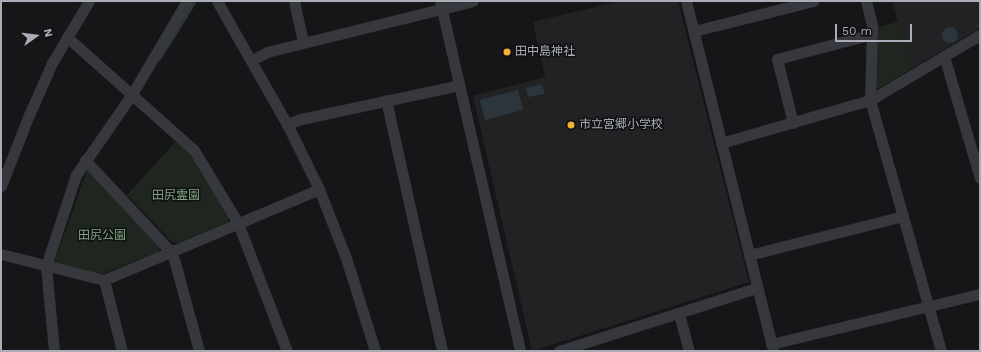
<!DOCTYPE html>
<html>
<head>
<meta charset="utf-8">
<style>
  body { margin:0 }
  #map { position:relative; width:981px; height:352px; overflow:hidden; background:#161618; font-family:"Work Sans","Noto Sans JP",sans-serif }
  div>[style] { position:absolute }
  [style*='--x'] { left:calc(var(--x)*1px); top:calc(var(--y)*1px); width:calc(var(--w)*1px); rotate:calc(var(--a)*1deg) }
  .built>* { inset:0; background:#222225 }
  .green>* { inset:0; background:#1e261f }
  .water>* { inset:0; background:#2c353c }
  .round { border-radius:50% }
  .stream>* { height:3px; margin:-1.5px; padding:0 1.5px; transform-origin:1.5px; border-radius:1.5px; background:#2c353c }
  .minor>* { height:11px; margin:-5.5px; padding:0 5.5px; transform-origin:5.5px; border-radius:5.5px; background:#37383d }
  .dots>* { width:11px; height:11px; translate:-50% -50%; box-sizing:border-box; border:2px solid #111113; border-radius:50% }
  span { translate:-50% -50%; white-space:nowrap; text-align:center; line-height:1.15; -webkit-text-stroke:3px #111113; paint-order:stroke }
  .poi-label { font-size:12px; color:#a8adb8 }
  .left { translate:0 -50%; text-align:left }
  .park-label { font-size:12px; color:#7fa381 }
  .frame { position:absolute; inset:0; border:2px solid #a8adb8; pointer-events:none }
  .north { position:absolute; left:16px; top:16px; width:40px; height:40px; -webkit-text-stroke:3px #111113; paint-order:stroke; rotate:76deg; font-size:11px; font-weight:700; line-height:16px; text-align:center; color:#a8adb8 }
  .north::after { content:''; display:block; margin:auto; width:14px; height:18px; background:#a8adb8; clip-path:polygon(50% 0,100% 100%,50% 72%,0 100%) }
  .scale { position:absolute; left:835px; top:24px; width:77px; height:18px; box-sizing:border-box; border:2px solid #a8adb8; border-top:0; padding-left:5px; font-size:12px; line-height:14px; white-space:nowrap; color:#a8adb8; -webkit-text-stroke:3px #111113; paint-order:stroke }
</style>
</head>
<body>
<div id="map">
  <div class="built">
    <div style="clip-path:polygon(620px 1px,678px 1px,749px 282px,532px 351px,473px 96px,545px 77px,533px 22px)"></div>
    <div style="clip-path:polygon(892px 1px,980px 1px,980px 28px,911px 69px)"></div>
  </div>
  <div class="green">
    <div style="clip-path:polygon(898px 22px,911px 69px,879px 88px,873px 85px,874px 28px)"></div>
    <div style="clip-path:polygon(177px 140px,190px 152px,229px 217px,228px 222px,177px 243px,172px 242px,127px 195px)"></div>
    <div style="clip-path:polygon(87px 171px,91px 172px,160px 246px,158px 252px,100px 275px,54px 263px)"></div>
  </div>
  <div class="water">
    <div class="round" style="left:942px;top:27px;width:16px;height:16px"></div>
    <div style="clip-path:polygon(542px 84px,545px 94px,528px 97px,526px 88px)"></div>
    <div style="clip-path:polygon(518px 90px,523px 110px,485px 120px,480px 100px)"></div>
  </div>
  <div class="stream">
    <div style="--x:159;--y:59;--w:68;--a:-58.2"></div>
  </div>
  <div class="minor">
    <div style="--x:217;--y:1;--w:142;--a:60.4"></div>
    <div style="--x:287;--y:124;--w:72;--a:63.8"></div>
    <div style="--x:319;--y:189;--w:77;--a:68.7"></div>
    <div style="--x:347;--y:261;--w:94;--a:72.7"></div>
    <div style="--x:294;--y:1;--w:42;--a:77.6"></div>
    <div style="--x:440;--y:1;--w:359;--a:77.1"></div>
    <div style="--x:686;--y:1;--w:361;--a:76"></div>
    <div style="--x:866;--y:1;--w:25;--a:76"></div>
    <div style="--x:872;--y:25;--w:75;--a:91.5"></div>
    <div style="--x:870;--y:100;--w:261;--a:74.2"></div>
    <div style="--x:694;--y:31;--w:123;--a:-14.1"></div>
    <div style="--x:67;--y:37;--w:170;--a:41.7"></div>
    <div style="--x:194;--y:150;--w:85;--a:58.9"></div>
    <div style="--x:238;--y:223;--w:137;--a:69.1"></div>
    <div style="--x:944;--y:56;--w:127;--a:73.6"></div>
    <div style="--x:252;--y:60;--w:17;--a:-28"></div>
    <div style="--x:267;--y:52;--w:212;--a:-13.9"></div>
    <div style="--x:386;--y:100;--w:257;--a:77.4"></div>
    <div style="--x:793;--y:123;--w:66;--a:-104"></div>
    <div style="--x:777;--y:59;--w:98;--a:-14.7"></div>
    <div style="--x:287;--y:124;--w:15;--a:-20"></div>
    <div style="--x:301;--y:119;--w:162;--a:-12.1"></div>
    <div style="--x:721;--y:143;--w:155;--a:-16.1"></div>
    <div style="--x:870;--y:100;--w:128;--a:-30.6"></div>
    <div style="--x:85;--y:160;--w:126;--a:46.9"></div>
    <div style="--x:171;--y:252;--w:8;--a:67"></div>
    <div style="--x:174;--y:259;--w:95;--a:74.8"></div>
    <div style="--x:1;--y:186;--w:76;--a:-68.5"></div>
    <div style="--x:29;--y:115;--w:57;--a:-66.1"></div>
    <div style="--x:52;--y:63;--w:72;--a:-59.2"></div>
    <div style="--x:1;--y:254;--w:106;--a:14.2"></div>
    <div style="--x:104;--y:280;--w:233;--a:-22.9"></div>
    <div style="--x:749;--y:255;--w:159;--a:-14.2"></div>
    <div style="--x:104;--y:280;--w:73;--a:75.8"></div>
    <div style="--x:679;--y:314;--w:38;--a:75"></div>
    <div style="--x:771;--y:344;--w:215;--a:-13.5"></div>
    <div style="--x:54;--y:351;--w:85;--a:-95.4"></div>
    <div style="--x:46;--y:266;--w:96;--a:-71.8"></div>
    <div style="--x:76;--y:175;--w:98;--a:-55.3"></div>
    <div style="--x:132;--y:94;--w:108;--a:-59.4"></div>
    <div style="--x:559;--y:351;--w:208;--a:-17.7"></div>
  </div>
  <div class="dots">
    <div style="left:507px;top:52px;background:#f2b134"></div>
    <div style="left:571px;top:125px;background:#f2b134"></div>
  </div>
  <div class="poi-label">
    <span class="left" style="left:515px;top:52px">田中島神社</span>
    <span class="left" style="left:579px;top:125px">市立宮郷小学校</span>
  </div>
  <div class="park-label">
    <span style="left:176px;top:196px">田尻霊園</span>
    <span style="left:102px;top:236px">田尻公園</span>
  </div>
  <div class="frame"></div>
  <div class="north">N</div>
  <div class="scale">50 m</div>
</div>
</body>
</html>
